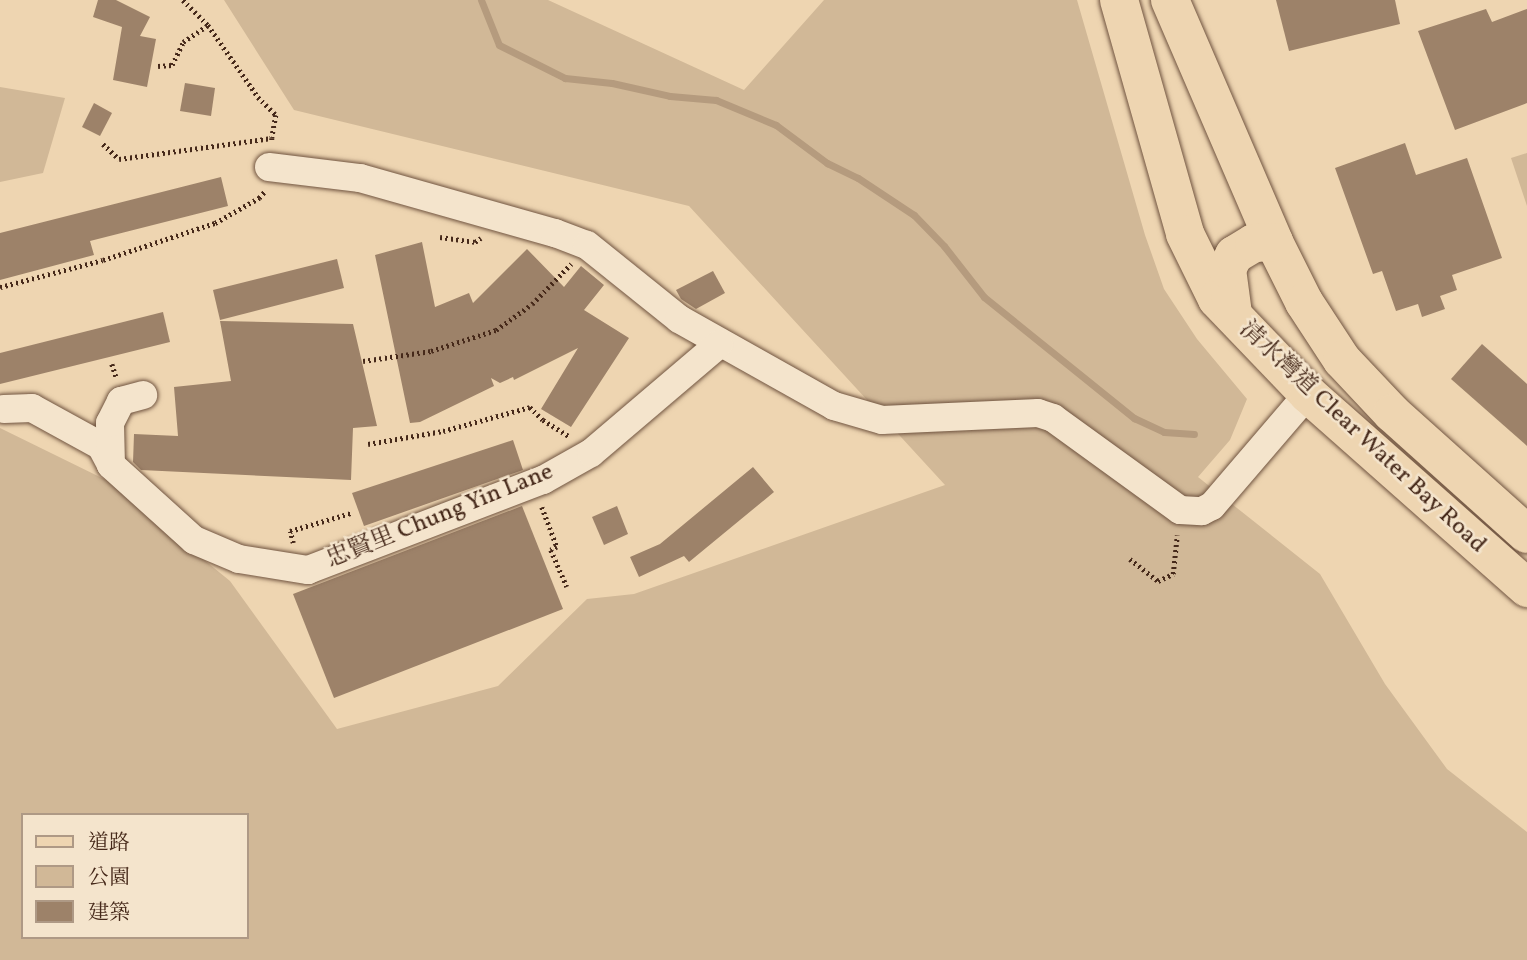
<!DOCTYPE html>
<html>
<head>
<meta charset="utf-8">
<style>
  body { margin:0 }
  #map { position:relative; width:1527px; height:960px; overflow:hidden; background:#eed5b1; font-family:Vollkorn,"Noto Serif TC",serif }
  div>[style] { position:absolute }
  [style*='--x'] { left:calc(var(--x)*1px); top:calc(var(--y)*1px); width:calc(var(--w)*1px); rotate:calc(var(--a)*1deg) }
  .green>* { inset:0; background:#d1b897 }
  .stream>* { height:7px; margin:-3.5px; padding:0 3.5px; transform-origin:3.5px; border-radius:3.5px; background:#b59b7e }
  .building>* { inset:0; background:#9d8269 }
  .path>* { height:4.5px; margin-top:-2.25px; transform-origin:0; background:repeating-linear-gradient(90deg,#46291a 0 2px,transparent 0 5.5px) }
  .roads { filter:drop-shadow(0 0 2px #705440) drop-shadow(0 0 2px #705440) }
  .street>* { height:28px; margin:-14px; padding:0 14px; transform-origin:14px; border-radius:14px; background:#f4e4cc }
  .primary>* { height:38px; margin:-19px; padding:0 19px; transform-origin:19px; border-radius:19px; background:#eed5b1 }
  span { translate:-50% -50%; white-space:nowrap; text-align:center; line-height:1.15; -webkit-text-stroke:5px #f4e4cc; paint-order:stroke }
  .street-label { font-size:24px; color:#46291a }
  .legend { position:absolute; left:21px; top:813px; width:228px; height:126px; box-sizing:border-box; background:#f4e4cc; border:2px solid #ae9985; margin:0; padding:9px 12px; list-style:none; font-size:21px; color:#46291a }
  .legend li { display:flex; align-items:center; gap:14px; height:35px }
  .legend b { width:35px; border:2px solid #ae9985 }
</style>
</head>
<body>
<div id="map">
  <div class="green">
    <div style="clip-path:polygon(evenodd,224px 0,548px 0,744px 90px,824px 0,1077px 0,1145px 235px,1164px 289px,1197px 339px,1247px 399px,1230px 440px,1198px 477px,1320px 574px,1385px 684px,1447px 769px,1527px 832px,1527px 960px,0 960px,0 428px,106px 480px,230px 581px,337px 729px,498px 686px,587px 599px,634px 594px,945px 485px,689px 206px,294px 110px,224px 0,23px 815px,247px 815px,247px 937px,23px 937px,23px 815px)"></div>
    <div style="clip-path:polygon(0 87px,65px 98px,43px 173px,0 182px)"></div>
    <div style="clip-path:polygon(1527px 153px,1527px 206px,1511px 158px)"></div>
  </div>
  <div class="stream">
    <div style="--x:481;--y:0;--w:48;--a:68.2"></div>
    <div style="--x:499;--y:45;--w:74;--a:26.6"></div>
    <div style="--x:565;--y:78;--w:47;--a:6.1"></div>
    <div style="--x:612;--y:83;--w:59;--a:12.6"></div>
    <div style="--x:670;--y:96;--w:46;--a:5"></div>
    <div style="--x:716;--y:100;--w:65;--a:22.6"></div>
    <div style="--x:776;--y:125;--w:64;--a:36.7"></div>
    <div style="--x:827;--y:163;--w:34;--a:26"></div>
    <div style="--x:858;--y:178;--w:67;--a:33.5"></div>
    <div style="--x:914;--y:215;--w:43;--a:45.9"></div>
    <div style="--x:944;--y:246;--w:65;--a:51.9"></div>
    <div style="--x:984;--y:297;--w:193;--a:38.9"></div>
    <div style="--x:1134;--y:418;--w:33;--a:25"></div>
    <div style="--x:1164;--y:432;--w:30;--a:4"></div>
  </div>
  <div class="building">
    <div style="clip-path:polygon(98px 0,116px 0,150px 17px,140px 36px,156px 39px,147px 87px,113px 80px,122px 27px,93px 17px)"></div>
    <div style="clip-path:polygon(1276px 0,1395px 0,1400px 24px,1289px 51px)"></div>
    <div style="clip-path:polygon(1486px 9px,1492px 22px,1527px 9px,1527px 103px,1455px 130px,1418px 31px)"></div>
    <div style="clip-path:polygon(185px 83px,215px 88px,211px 116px,180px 111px)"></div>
    <div style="clip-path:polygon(94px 103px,112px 113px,100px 136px,82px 127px)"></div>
    <div style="clip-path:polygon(1405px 143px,1416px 175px,1467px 158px,1502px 258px,1452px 275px,1457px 290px,1440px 296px,1445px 309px,1422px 317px,1418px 304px,1396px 311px,1382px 271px,1373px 274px,1335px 168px)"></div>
    <div style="clip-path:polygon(221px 177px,228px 206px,90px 241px,94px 255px,0 280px,0 233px)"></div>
    <div style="clip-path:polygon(422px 242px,435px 307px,469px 293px,473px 303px,527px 249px,564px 287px,581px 266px,604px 285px,584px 310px,629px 338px,571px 427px,541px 409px,578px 348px,514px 380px,513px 377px,500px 383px,491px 378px,494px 386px,420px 422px,410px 423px,375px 255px)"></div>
    <div style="clip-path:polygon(337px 259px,344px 288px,220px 320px,213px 290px)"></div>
    <div style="clip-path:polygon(713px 271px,725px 293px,696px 309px,681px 299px,676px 290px)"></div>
    <div style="clip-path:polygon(163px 312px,170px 342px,0 384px,0 353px)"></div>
    <div style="clip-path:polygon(220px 321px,353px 324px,377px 426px,353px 428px,351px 480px,141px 470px,133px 462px,134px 434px,178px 436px,174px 387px,231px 381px)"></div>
    <div style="clip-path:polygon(1482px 344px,1527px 384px,1527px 446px,1451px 379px)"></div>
    <div style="clip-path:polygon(513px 440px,523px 470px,364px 526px,352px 493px)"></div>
    <div style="clip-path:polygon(753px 467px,774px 492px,689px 562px,684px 556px,639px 577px,630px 557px,660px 544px)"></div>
    <div style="clip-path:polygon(522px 506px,563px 609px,334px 698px,293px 594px)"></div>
    <div style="clip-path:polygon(617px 506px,628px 534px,604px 545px,592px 517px)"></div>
  </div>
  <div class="path">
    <div style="--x:183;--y:0;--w:35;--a:45"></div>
    <div style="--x:158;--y:66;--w:14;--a:-4"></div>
    <div style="--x:172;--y:65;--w:25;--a:-64"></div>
    <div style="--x:183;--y:42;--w:30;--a:-34"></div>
    <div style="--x:208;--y:25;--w:88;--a:55.2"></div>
    <div style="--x:258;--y:97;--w:25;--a:45"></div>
    <div style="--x:276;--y:115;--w:23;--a:100"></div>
    <div style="--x:103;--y:144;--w:22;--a:43"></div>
    <div style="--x:119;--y:159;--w:154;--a:-7.8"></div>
    <div style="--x:272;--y:138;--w:4;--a:90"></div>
    <div style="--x:440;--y:237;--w:35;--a:8"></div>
    <div style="--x:475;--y:242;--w:7;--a:-34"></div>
    <div style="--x:0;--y:287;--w:106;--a:-14.7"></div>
    <div style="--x:103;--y:260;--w:118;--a:-18.3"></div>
    <div style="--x:215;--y:223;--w:51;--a:-29.6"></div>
    <div style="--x:259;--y:198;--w:8;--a:-50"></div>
    <div style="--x:363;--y:361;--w:69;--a:-8.4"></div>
    <div style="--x:431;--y:351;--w:68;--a:-17.9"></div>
    <div style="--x:496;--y:330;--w:44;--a:-35.8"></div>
    <div style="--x:532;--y:304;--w:56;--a:-45.7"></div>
    <div style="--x:112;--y:364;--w:13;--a:72"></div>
    <div style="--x:368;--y:444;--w:76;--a:-9.8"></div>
    <div style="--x:443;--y:431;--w:90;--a:-15.4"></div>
    <div style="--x:530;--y:407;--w:18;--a:45"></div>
    <div style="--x:543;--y:420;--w:32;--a:32"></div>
    <div style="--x:542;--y:507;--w:43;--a:69.4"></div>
    <div style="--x:557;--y:547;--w:7;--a:153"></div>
    <div style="--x:551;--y:550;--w:40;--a:66.6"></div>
    <div style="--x:293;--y:543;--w:12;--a:-104"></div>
    <div style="--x:290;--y:531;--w:64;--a:-16.4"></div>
    <div style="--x:1130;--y:559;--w:36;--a:38"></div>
    <div style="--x:1158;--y:581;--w:17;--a:-25"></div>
    <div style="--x:1173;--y:574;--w:39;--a:-84"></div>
  </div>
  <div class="roads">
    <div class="street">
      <div style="--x:269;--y:167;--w:92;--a:6.9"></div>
      <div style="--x:360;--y:178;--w:203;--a:15.8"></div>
      <div style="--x:555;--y:233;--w:34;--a:21"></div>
      <div style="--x:587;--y:245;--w:118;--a:38.8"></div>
      <div style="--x:679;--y:319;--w:178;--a:29.3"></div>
      <div style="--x:834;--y:406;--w:50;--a:16.3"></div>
      <div style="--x:882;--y:420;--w:156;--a:-2.6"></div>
      <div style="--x:1038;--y:413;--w:16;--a:18"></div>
      <div style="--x:1053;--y:418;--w:157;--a:35.9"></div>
      <div style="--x:1180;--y:510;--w:22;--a:3"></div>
      <div style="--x:1202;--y:511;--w:11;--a:-27"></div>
      <div style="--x:1212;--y:506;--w:148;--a:-49.4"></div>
      <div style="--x:4;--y:409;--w:28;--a:-2"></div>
      <div style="--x:32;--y:408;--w:79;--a:28.8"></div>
      <div style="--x:101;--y:446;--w:21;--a:62"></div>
      <div style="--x:111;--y:465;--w:112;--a:42.1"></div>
      <div style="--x:194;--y:540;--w:49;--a:22.9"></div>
      <div style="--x:239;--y:559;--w:70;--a:9.1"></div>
      <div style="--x:308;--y:570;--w:252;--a:-21"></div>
      <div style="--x:543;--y:480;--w:55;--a:-29.4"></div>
      <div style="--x:591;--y:453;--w:168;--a:-40.4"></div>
      <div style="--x:111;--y:465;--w:42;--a:-91.4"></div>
      <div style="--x:110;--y:423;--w:25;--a:-63"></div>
      <div style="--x:121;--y:401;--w:23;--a:-15"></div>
    </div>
    <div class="primary">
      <div style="--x:1119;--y:0;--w:243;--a:74.2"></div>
      <div style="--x:1185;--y:234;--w:72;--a:63.8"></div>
      <div style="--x:1217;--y:299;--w:132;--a:46.2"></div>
      <div style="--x:1308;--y:394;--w:293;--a:41.5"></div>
      <div style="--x:1170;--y:0;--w:263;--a:66.7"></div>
      <div style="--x:1274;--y:242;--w:67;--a:63.4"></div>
      <div style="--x:1304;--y:302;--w:69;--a:56.8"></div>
      <div style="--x:1342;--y:360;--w:73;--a:46.7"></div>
      <div style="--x:1392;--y:413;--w:181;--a:41.9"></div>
      <div style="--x:1233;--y:314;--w:45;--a:-97.6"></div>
      <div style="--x:1227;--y:269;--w:16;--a:-63"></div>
      <div style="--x:1234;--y:255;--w:23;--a:-31"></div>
      <div style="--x:1254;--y:243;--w:20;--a:-3"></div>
    </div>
  </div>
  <div class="street-label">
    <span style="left:1362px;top:438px;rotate:43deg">清水灣道 Clear Water Bay Road</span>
    <span style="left:440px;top:517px;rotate:-22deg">忠賢里 Chung Yin Lane</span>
  </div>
  <ul class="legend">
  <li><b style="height:9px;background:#eed5b1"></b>道路</li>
  <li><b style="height:19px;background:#d1b897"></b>公園</li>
  <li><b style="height:19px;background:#9d8269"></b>建築</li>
  </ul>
</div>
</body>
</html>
